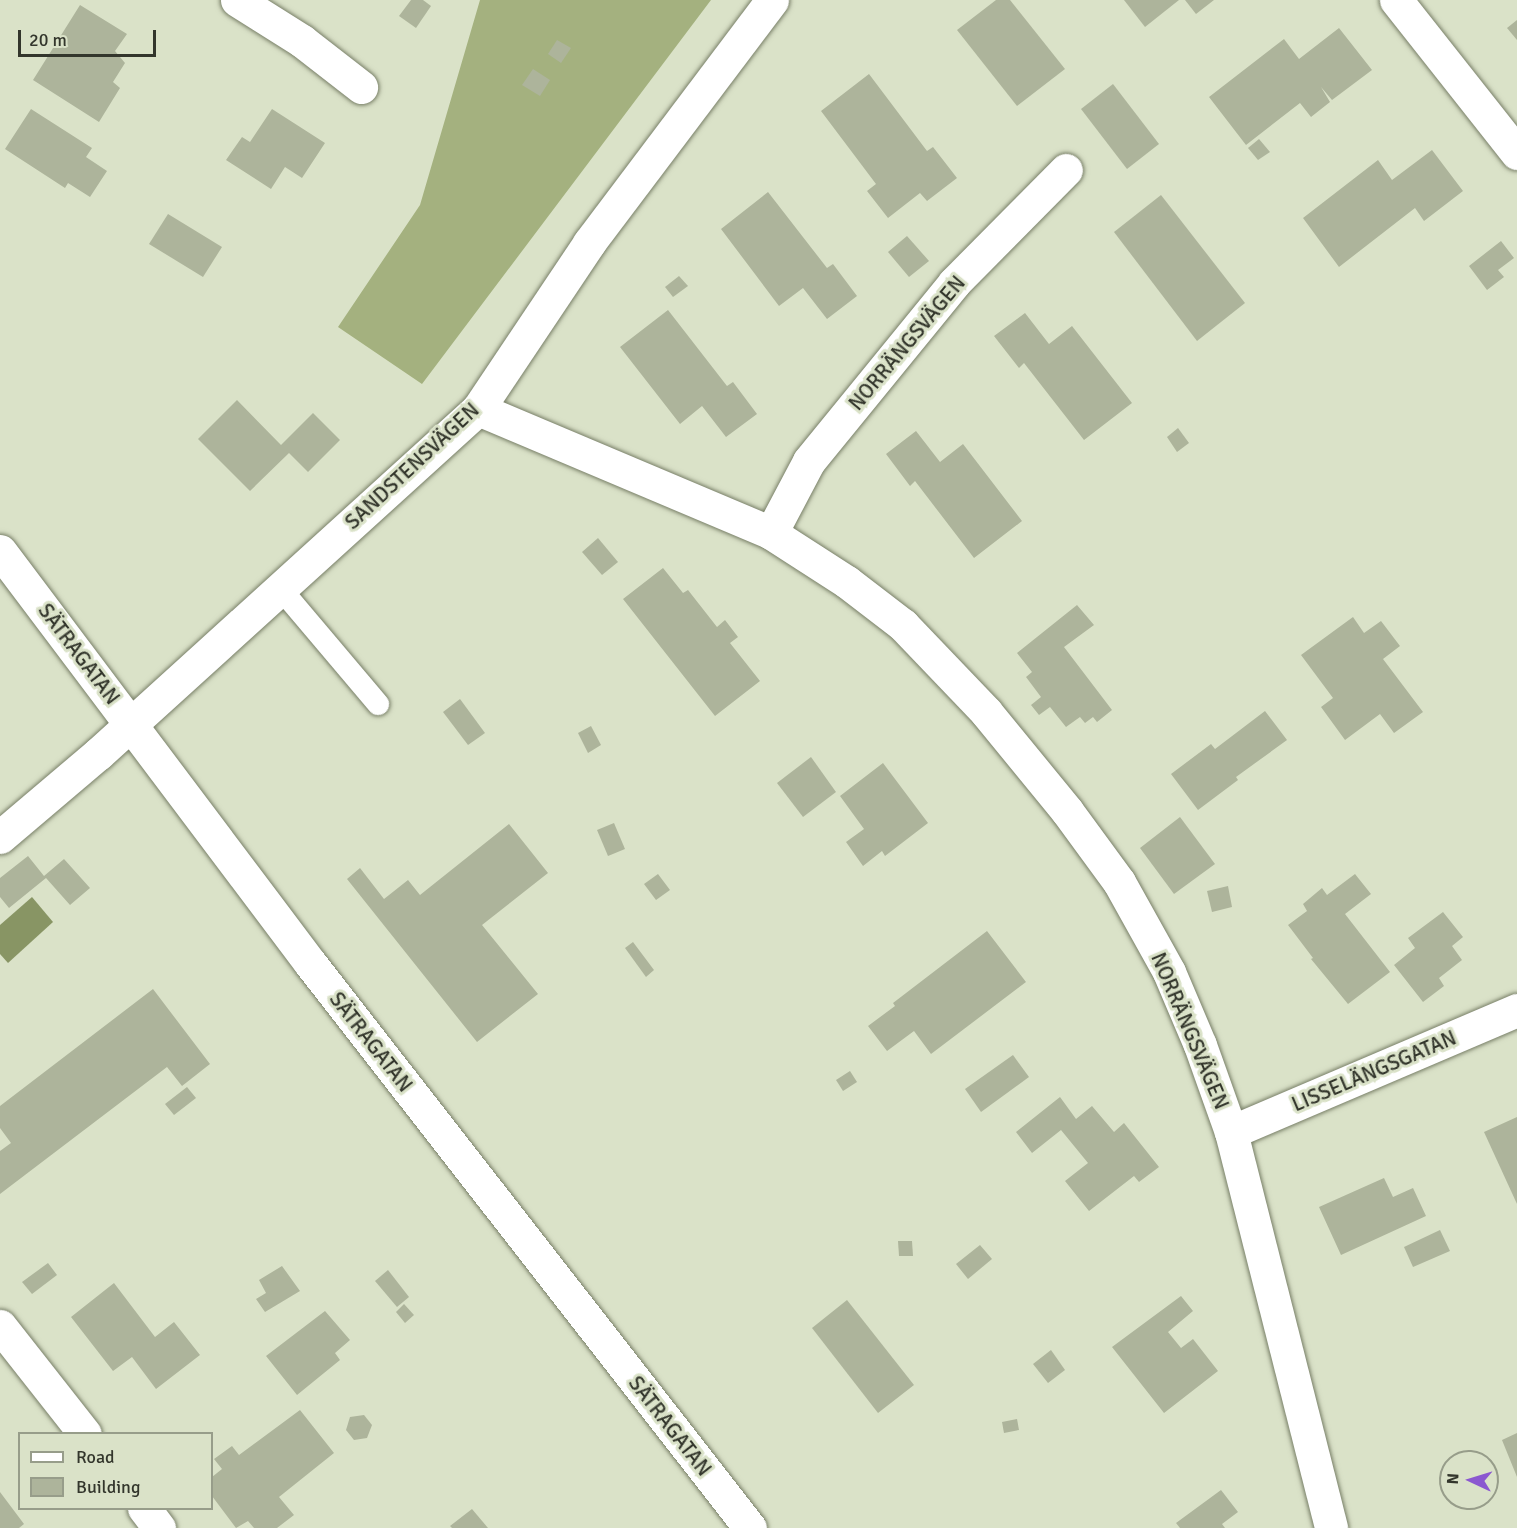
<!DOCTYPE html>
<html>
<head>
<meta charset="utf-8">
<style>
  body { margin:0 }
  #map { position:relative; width:1517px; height:1528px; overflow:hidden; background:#dae2c8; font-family:Signika,sans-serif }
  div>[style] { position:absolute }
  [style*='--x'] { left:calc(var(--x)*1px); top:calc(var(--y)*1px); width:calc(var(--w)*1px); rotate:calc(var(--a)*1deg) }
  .forest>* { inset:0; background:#a4b17f }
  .water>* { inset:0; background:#889564 }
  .building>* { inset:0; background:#adb49b }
  .roads { filter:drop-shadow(0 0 2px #787f67) drop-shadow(0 0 2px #787f67) }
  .lane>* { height:22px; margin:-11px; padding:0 11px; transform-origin:11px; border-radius:11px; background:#fff }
  .street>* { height:33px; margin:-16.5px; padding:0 16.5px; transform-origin:16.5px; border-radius:16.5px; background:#fff }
  .secondary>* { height:33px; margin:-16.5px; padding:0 16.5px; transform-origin:16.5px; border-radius:16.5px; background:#fff }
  span { translate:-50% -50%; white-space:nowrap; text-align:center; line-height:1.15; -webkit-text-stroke:6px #dae2c8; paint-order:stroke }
  .street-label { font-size:21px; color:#33362c }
  .legend { position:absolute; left:18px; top:1432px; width:195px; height:78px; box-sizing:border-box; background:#dae2c8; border:2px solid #979d8a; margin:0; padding:8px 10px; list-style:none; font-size:18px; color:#33362c }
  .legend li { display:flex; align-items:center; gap:12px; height:30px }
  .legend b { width:30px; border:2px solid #979d8a }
  .north { position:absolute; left:1439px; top:1450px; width:60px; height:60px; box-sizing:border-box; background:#dae2c8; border:2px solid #979d8a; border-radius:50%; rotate:274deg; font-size:16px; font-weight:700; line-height:24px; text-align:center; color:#33362c }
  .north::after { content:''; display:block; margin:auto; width:21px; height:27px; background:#8b58d0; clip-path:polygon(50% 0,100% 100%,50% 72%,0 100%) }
  .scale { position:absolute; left:18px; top:30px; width:138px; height:27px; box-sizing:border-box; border:3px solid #33362c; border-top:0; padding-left:8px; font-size:18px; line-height:21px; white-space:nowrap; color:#33362c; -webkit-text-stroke:4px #dae2c8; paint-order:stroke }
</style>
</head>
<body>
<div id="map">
  <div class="forest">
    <div style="clip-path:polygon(480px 0,711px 0,422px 384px,338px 327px,420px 205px)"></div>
  </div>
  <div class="water">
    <div style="clip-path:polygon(32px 897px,53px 922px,8px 963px,0 954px,0 925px)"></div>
  </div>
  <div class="building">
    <div style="clip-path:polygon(411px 0,423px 0,431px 6px,416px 28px,399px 16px)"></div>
    <div style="clip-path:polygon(996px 0,1010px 0,1065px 69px,1017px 106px,957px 30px)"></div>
    <div style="clip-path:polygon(1124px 0,1179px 0,1145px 27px)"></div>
    <div style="clip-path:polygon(1185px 0,1214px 0,1196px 14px)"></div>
    <div style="clip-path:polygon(80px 5px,127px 34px,115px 51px,125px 63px,113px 82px,120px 88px,99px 122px,33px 80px)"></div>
    <div style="clip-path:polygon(1517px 20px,1517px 40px,1507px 28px)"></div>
    <div style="clip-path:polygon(1339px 28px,1372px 70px,1332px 100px,1321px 87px,1330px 102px,1311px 117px,1300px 103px,1246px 145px,1209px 97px,1284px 39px,1299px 59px)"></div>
    <div style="clip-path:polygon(557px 40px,571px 48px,561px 63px,548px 54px)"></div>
    <div style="clip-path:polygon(533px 69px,550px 80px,540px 96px,522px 85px)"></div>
    <div style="clip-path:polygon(869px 74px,927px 151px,933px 147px,957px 178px,927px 201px,920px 193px,888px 218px,867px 191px,876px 184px,821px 111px)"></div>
    <div style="clip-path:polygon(1113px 84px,1159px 144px,1127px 169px,1081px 109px)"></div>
    <div style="clip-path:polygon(31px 109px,92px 148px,86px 157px,107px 171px,90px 197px,68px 183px,65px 188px,5px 149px)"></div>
    <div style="clip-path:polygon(272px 109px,325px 143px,302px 178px,285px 167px,271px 189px,226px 160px,242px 137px,250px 142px)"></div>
    <div style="clip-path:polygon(1259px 139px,1270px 152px,1258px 160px,1248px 148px)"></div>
    <div style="clip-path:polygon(1432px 150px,1463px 191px,1424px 221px,1415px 208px,1339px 267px,1303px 218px,1378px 160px,1392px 180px)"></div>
    <div style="clip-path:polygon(768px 192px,827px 268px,833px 264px,857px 296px,827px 319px,803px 288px,779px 306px,721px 229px)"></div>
    <div style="clip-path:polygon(1161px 195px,1245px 303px,1197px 341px,1114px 232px)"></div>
    <div style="clip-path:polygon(168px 214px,222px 247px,203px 277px,149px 244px)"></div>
    <div style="clip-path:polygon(907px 236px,929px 261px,909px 277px,888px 252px)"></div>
    <div style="clip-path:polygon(1501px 241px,1514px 258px,1498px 270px,1504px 277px,1487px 290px,1469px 266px)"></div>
    <div style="clip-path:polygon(679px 276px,688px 286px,673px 297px,665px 287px)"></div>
    <div style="clip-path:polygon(668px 310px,727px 386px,733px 382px,757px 414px,726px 437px,702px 406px,680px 424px,620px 347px)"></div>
    <div style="clip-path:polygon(1025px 313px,1049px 344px,1072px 326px,1132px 403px,1084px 440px,1024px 363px,1019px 368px,994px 336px)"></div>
    <div style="clip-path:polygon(237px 400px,281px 445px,313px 413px,340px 440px,308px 472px,289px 453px,250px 491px,198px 439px)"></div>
    <div style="clip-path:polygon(1178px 428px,1189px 443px,1177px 452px,1167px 437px)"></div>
    <div style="clip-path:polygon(916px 431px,940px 462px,963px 444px,1022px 521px,974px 558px,915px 481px,910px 486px,886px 454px)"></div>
    <div style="clip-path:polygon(598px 538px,618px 562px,602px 575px,582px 552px)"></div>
    <div style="clip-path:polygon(663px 568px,683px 593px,688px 590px,717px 627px,725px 620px,738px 637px,730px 643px,760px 681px,715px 716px,623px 599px)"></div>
    <div style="clip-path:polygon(1077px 605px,1094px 625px,1064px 647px,1112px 710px,1097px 722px,1093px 717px,1085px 723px,1080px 717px,1066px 727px,1050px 707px,1039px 715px,1031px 705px,1041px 697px,1026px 677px,1032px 672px,1017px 653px)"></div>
    <div style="clip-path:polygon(1353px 617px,1364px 633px,1381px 621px,1400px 646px,1383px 659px,1423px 712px,1394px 733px,1380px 714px,1345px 740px,1321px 707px,1333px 698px,1301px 655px)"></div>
    <div style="clip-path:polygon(460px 699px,485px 733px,468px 745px,443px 712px)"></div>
    <div style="clip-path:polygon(1265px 711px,1287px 740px,1236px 777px,1238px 780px,1198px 810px,1171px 774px,1211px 744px,1215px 749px)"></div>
    <div style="clip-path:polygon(591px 726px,601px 745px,588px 753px,578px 733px)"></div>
    <div style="clip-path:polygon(811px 757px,836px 792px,803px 817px,777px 783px)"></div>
    <div style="clip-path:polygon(883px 763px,928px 823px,885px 856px,882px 851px,863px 866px,846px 842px,864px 829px,840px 796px)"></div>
    <div style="clip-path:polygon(1180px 817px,1215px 864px,1174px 894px,1140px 848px)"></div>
    <div style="clip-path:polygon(614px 823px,625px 849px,608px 856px,597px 830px)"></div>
    <div style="clip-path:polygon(509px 824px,548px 873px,482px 925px,538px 994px,477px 1042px,347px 879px,360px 868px,384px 899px,408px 880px,420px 895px)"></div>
    <div style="clip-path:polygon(28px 856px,44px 876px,64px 859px,90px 888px,70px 905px,46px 878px,9px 908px,0 897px,0 878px)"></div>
    <div style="clip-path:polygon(658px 874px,670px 890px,656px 900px,644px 884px)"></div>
    <div style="clip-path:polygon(1355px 874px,1371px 894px,1345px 914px,1390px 972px,1348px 1004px,1311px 959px,1313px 958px,1288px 925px,1307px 911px,1303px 904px,1322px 888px,1327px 895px)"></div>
    <div style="clip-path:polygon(1228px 886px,1232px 907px,1212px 912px,1207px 891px)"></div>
    <div style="clip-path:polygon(1443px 912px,1463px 937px,1452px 946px,1462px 960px,1439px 978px,1444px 986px,1423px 1002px,1394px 965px,1415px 948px,1408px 938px)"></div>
    <div style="clip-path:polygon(987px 931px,1026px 982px,931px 1054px,914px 1031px,887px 1051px,868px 1026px,895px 1006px,893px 1003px)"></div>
    <div style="clip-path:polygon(633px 942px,654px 970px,646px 977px,625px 948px)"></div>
    <div style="clip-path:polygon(153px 989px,210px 1064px,182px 1086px,167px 1067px,0 1194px,0 1151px,11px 1143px,0 1128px,0 1106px)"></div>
    <div style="clip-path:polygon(1013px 1055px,1029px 1077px,981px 1112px,965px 1089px)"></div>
    <div style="clip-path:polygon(850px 1071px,857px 1082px,843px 1091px,836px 1080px)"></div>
    <div style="clip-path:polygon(187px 1087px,196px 1098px,174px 1115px,165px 1104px)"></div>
    <div style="clip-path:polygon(1060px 1097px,1076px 1119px,1092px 1106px,1114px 1132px,1124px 1123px,1159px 1167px,1139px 1182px,1134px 1176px,1089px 1211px,1065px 1181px,1088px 1163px,1061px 1130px,1032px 1153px,1016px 1132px)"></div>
    <div style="clip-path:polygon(1517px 1117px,1517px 1204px,1484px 1132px)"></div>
    <div style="clip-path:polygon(1384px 1178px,1393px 1197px,1413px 1188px,1426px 1216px,1341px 1255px,1319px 1207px)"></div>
    <div style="clip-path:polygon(1440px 1230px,1450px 1251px,1413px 1267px,1404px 1247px)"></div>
    <div style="clip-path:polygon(898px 1241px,912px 1241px,913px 1256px,899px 1256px)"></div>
    <div style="clip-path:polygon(980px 1245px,992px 1259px,968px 1279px,956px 1264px)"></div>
    <div style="clip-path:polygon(48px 1263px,57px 1275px,32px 1294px,22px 1282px)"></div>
    <div style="clip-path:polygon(282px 1266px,300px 1291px,265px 1312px,256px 1299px,266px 1293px,259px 1280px)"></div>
    <div style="clip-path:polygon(388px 1270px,409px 1297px,397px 1307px,375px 1281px)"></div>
    <div style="clip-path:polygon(114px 1283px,155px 1337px,174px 1322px,200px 1355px,156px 1389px,132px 1357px,113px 1371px,71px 1317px)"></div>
    <div style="clip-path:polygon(1181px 1296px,1193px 1311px,1168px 1332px,1181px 1348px,1193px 1339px,1218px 1371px,1164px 1413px,1112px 1347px)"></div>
    <div style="clip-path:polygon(847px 1300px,914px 1385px,878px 1413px,812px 1328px)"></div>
    <div style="clip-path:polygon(404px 1304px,414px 1315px,405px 1323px,396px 1312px)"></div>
    <div style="clip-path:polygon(325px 1311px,350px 1340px,335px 1353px,340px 1360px,297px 1395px,266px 1356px)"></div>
    <div style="clip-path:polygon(1051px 1350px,1065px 1370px,1048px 1383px,1033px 1364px)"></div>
    <div style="clip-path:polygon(300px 1410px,334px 1453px,279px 1497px,294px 1515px,277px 1528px,254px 1528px,248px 1521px,236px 1528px,212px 1496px,212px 1477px,222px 1469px,214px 1459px,232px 1446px,239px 1455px)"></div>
    <div style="clip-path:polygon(364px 1415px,372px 1425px,367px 1438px,354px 1440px,346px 1430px,350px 1417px)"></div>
    <div style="clip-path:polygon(1017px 1419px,1019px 1430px,1004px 1433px,1002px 1422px)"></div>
    <div style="clip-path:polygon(1517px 1433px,1517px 1477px,1502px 1440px)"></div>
    <div style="clip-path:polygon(1221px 1490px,1238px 1512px,1222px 1524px,1225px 1528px,1180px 1528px,1176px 1523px)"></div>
    <div style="clip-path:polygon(0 1492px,24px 1524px,19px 1528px,0 1528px)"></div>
    <div style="clip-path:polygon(472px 1509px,488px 1528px,452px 1528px,450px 1526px)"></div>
  </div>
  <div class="roads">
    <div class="lane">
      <div style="--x:280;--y:588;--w:152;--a:49.8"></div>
    </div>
    <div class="street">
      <div style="--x:237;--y:0;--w:77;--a:32.2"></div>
      <div style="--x:302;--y:41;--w:75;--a:37.9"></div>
      <div style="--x:1396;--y:0;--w:195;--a:51.7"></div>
      <div style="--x:478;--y:409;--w:318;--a:22.9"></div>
      <div style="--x:771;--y:533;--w:90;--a:32.8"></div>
      <div style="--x:847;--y:582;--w:71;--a:37.5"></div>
      <div style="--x:903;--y:625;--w:120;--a:46.3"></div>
      <div style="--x:986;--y:712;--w:128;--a:50.7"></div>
      <div style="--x:1067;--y:811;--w:88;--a:53.8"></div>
      <div style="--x:1119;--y:882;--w:103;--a:60.9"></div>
      <div style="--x:1169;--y:972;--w:79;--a:67"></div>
      <div style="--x:1200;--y:1045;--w:92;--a:70.4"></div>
      <div style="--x:1231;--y:1132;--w:408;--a:75.8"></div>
      <div style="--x:771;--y:533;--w:81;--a:-62.2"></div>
      <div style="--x:809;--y:461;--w:230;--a:-50.8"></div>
      <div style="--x:954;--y:283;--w:159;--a:-45.3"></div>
      <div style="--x:0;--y:837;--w:128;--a:-40.3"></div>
      <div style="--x:98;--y:754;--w:513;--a:-42.24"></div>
      <div style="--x:478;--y:409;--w:200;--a:-56.2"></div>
      <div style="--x:589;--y:243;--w:304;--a:-53"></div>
      <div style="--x:1231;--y:1132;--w:311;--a:-23.1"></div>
      <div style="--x:0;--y:1326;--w:137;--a:51.8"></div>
      <div style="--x:144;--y:1508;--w:25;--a:53"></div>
    </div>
    <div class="secondary">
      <div style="--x:0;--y:551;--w:516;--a:53.04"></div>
      <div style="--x:310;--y:963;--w:716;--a:52.09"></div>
    </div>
  </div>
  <div class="street-label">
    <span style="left:907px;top:343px;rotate:-50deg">NORRÄNGSVÄGEN</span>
    <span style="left:412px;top:466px;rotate:-43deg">SANDSTENSVÄGEN</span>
    <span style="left:79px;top:654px;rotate:53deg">SÄTRAGATAN</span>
    <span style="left:1190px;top:1031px;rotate:67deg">NORRÄNGSVÄGEN</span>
    <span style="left:371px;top:1042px;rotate:52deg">SÄTRAGATAN</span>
    <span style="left:1374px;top:1071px;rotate:-23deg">LISSELÄNGSGATAN</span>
    <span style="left:670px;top:1426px;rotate:52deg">SÄTRAGATAN</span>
  </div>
  <ul class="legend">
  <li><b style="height:8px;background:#fff"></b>Road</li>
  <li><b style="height:16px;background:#adb49b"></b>Building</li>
  </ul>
  <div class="north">N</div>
  <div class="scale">20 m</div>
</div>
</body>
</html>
